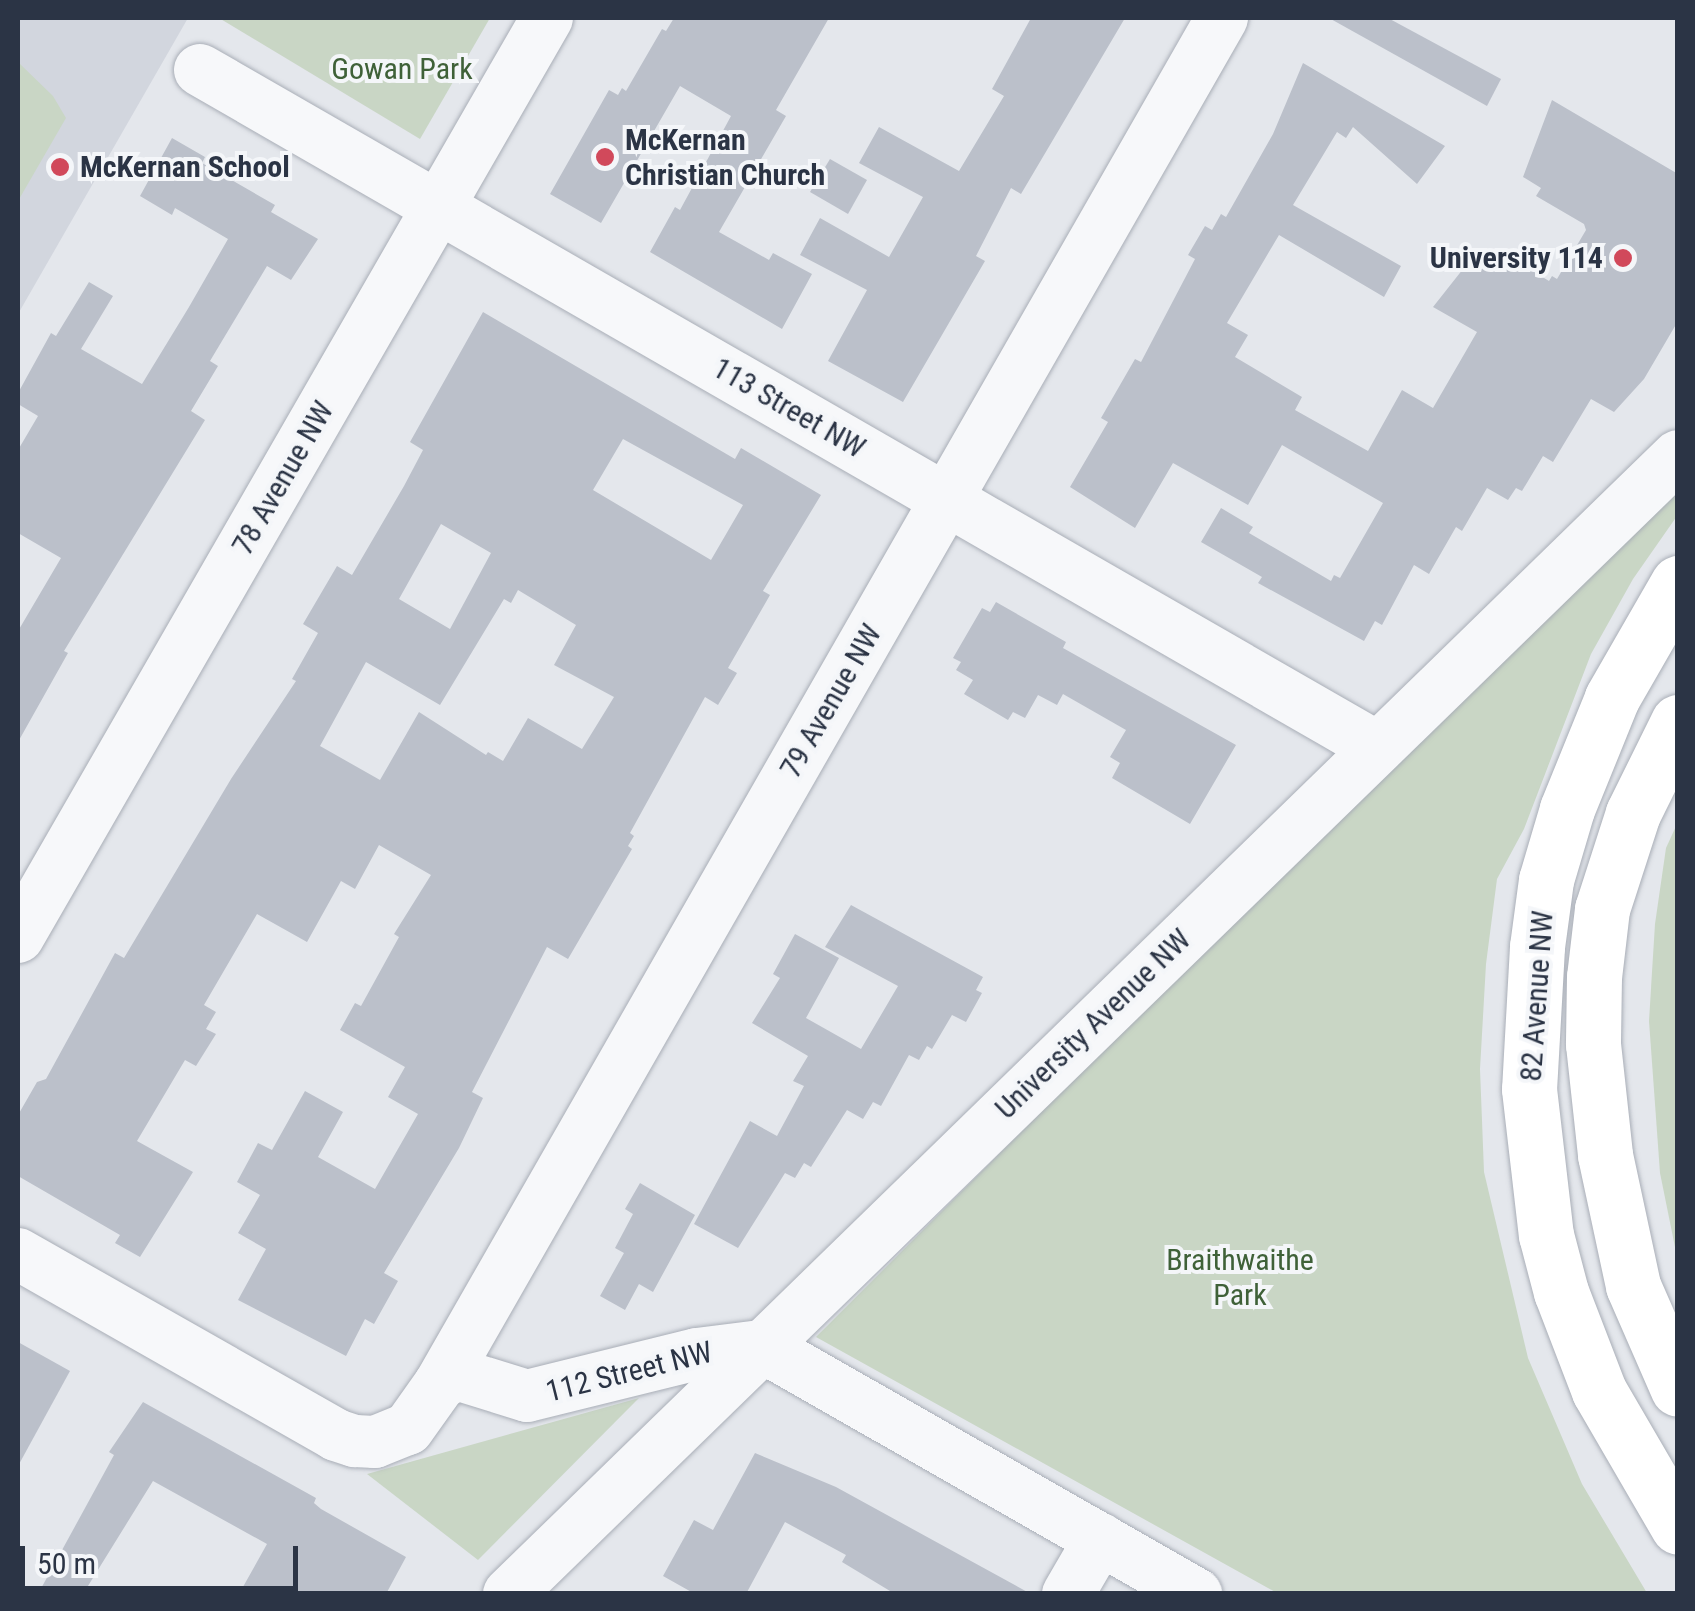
<!DOCTYPE html>
<html>
<head>
<meta charset="utf-8">
<style>
  body { margin:0 }
  #map { position:relative; width:1695px; height:1611px; overflow:hidden; background:#e4e7ec; font-family:"Roboto Condensed",sans-serif }
  div>[style] { position:absolute }
  [style*='--x'] { left:calc(var(--x)*1px); top:calc(var(--y)*1px); width:calc(var(--w)*1px); rotate:calc(var(--a)*1deg) }
  .built>* { inset:0; background:#d2d6de }
  .green>* { inset:0; background:#c9d6c5 }
  .building>* { inset:0; background:#bbc0ca }
  .roads { filter:drop-shadow(0 0 2px #a9aeb7) drop-shadow(0 0 2px #a9aeb7) }
  .minor>* { height:52px; margin:-26px; padding:0 26px; transform-origin:26px; border-radius:26px; background:#f7f8fa }
  .major>* { height:55px; margin:-27.5px; padding:0 27.5px; transform-origin:27.5px; border-radius:27.5px; background:#fff }
  .dots>* { width:28px; height:28px; translate:-50% -50%; box-sizing:border-box; border:5px solid #f4f6f9; border-radius:50% }
  span { translate:-50% -50%; white-space:nowrap; text-align:center; line-height:1.15; -webkit-text-stroke:8px #f4f6f9; paint-order:stroke }
  .park-label { font-size:30px; color:#3f6138 }
  .poi-label { font-size:30px; color:#2b3445; font-weight:700 }
  .left { translate:0 -50%; text-align:left }
  .right { translate:-100% -50%; text-align:right }
  .street-label { font-size:30px; color:#2b3445 }
  .frame { position:absolute; inset:0; border:20px solid #2b3445; pointer-events:none }
  .scale { position:absolute; left:20px; top:1546px; width:278px; height:45px; box-sizing:border-box; border:5px solid #2b3445; border-top:0; padding-left:12px; font-size:30px; line-height:35px; white-space:nowrap; color:#2b3445; -webkit-text-stroke:8px #f4f6f9; paint-order:stroke }
</style>
</head>
<body>
<div id="map">
  <div class="built">
    <div style="clip-path:polygon(18px 18px,188px 18px,18px 314px)"></div>
  </div>
  <div class="green">
    <div style="clip-path:polygon(219px 18px,490px 18px,420px 139px)"></div>
    <div style="clip-path:polygon(18px 62px,53px 96px,66px 118px,18px 201px)"></div>
    <div style="clip-path:polygon(1677px 492px,1677px 516px,1633px 579px,1591px 654px,1524px 829px,1497px 879px,1486px 964px,1480px 1069px,1484px 1172px,1528px 1358px,1582px 1484px,1647px 1593px,1277px 1593px,816px 1337px,1394px 759px)"></div>
    <div style="clip-path:polygon(1677px 824px,1677px 1257px,1660px 1173px,1649px 1021px,1655px 924px,1666px 848px)"></div>
    <div style="clip-path:polygon(639px 1398px,478px 1560px,367px 1474px)"></div>
  </div>
  <div class="building">
    <div style="clip-path:polygon(674px 18px,829px 18px,776px 110px,786px 116px,719px 232px,769px 260px,773px 253px,812px 274px,782px 329px,650px 252px,675px 207px,680px 210px,731px 116px,680px 86px,601px 223px,550px 194px,609px 90px,618px 95px,622px 88px,626px 91px,662px 29px,666px 31px)"></div>
    <div style="clip-path:polygon(1031px 18px,1125px 18px,1021px 194px,1011px 188px,976px 256px,985px 261px,903px 402px,828px 361px,867px 290px,800px 255px,820px 218px,889px 257px,923px 197px,859px 163px,879px 127px,959px 171px,1004px 96px,992px 89px)"></div>
    <div style="clip-path:polygon(1329px 18px,1388px 18px,1501px 79px,1487px 106px)"></div>
    <div style="clip-path:polygon(1303px 63px,1445px 146px,1417px 184px,1353px 127px,1346px 138px,1337px 132px,1293px 205px,1401px 266px,1384px 297px,1279px 235px,1227px 323px,1248px 335px,1235px 357px,1302px 397px,1295px 410px,1368px 451px,1402px 390px,1433px 408px,1477px 332px,1433px 307px,1478px 250px,1500px 263px,1505px 254px,1549px 281px,1552px 276px,1557px 279px,1586px 230px,1584px 224px,1536px 196px,1541px 188px,1523px 177px,1552px 100px,1678px 174px,1678px 321px,1644px 379px,1614px 412px,1591px 399px,1553px 462px,1543px 456px,1522px 491px,1516px 488px,1508px 500px,1487px 488px,1462px 531px,1456px 527px,1429px 574px,1414px 565px,1382px 625px,1375px 621px,1364px 641px,1258px 583px,1262px 577px,1201px 542px,1221px 508px,1253px 527px,1249px 533px,1331px 581px,1334px 575px,1340px 578px,1383px 503px,1282px 445px,1248px 505px,1173px 463px,1135px 528px,1070px 487px,1108px 422px,1101px 418px,1135px 359px,1141px 362px,1195px 259px,1188px 255px,1205px 226px,1212px 230px,1221px 214px,1226px 217px,1273px 134px)"></div>
    <div style="clip-path:polygon(172px 138px,205px 157px,202px 163px,275px 205px,271px 212px,318px 239px,291px 280px,267px 266px,210px 361px,218px 366px,191px 411px,205px 420px,64px 651px,68px 653px,18px 742px,18px 631px,61px 558px,18px 533px,18px 450px,38px 416px,18px 404px,18px 393px,51px 333px,56px 336px,89px 282px,113px 296px,81px 349px,142px 384px,189px 307px,228px 239px,175px 208px,172px 215px,140px 196px)"></div>
    <div style="clip-path:polygon(830px 159px,867px 180px,848px 214px,810px 192px)"></div>
    <div style="clip-path:polygon(evenodd,483px 312px,735px 459px,741px 448px,821px 495px,763px 591px,770px 595px,728px 668px,737px 673px,718px 705px,705px 697px,630px 833px,634px 836px,628px 846px,632px 849px,568px 959px,547px 947px,472px 1092px,483px 1098px,459px 1148px,384px 1273px,398px 1281px,374px 1324px,365px 1319px,346px 1356px,238px 1300px,266px 1249px,238px 1233px,260px 1195px,237px 1182px,258px 1143px,272px 1150px,305px 1091px,343px 1112px,318px 1157px,375px 1189px,418px 1114px,388px 1097px,405px 1067px,340px 1030px,355px 1003px,361px 1006px,399px 937px,394px 934px,431px 875px,379px 845px,355px 889px,341px 881px,307px 942px,257px 914px,204px 1005px,216px 1012px,206px 1029px,216px 1034px,196px 1066px,185px 1060px,137px 1141px,193px 1172px,140px 1257px,115px 1243px,120px 1235px,18px 1176px,18px 1115px,37px 1082px,46px 1079px,115px 953px,124px 958px,231px 779px,296px 681px,292px 679px,318px 633px,303px 624px,337px 566px,352px 575px,404px 486px,423px 450px,410px 442px,483px 312px,623px 439px,743px 505px,711px 560px,593px 490px,623px 439px,483px 312px,441px 524px,491px 553px,450px 629px,399px 599px,441px 524px,483px 312px,518px 590px,576px 625px,554px 665px,614px 697px,582px 749px,528px 718px,503px 761px,488px 752px,486px 755px,419px 712px,380px 780px,320px 746px,366px 662px,440px 705px,504px 599px,511px 603px,518px 590px)"></div>
    <div style="clip-path:polygon(996px 602px,1066px 642px,1063px 648px,1236px 745px,1190px 824px,1112px 778px,1120px 763px,1110px 757px,1126px 730px,1063px 694px,1057px 705px,1038px 695px,1025px 718px,1013px 712px,1008px 720px,964px 694px,973px 680px,956px 670px,961px 662px,953px 658px,982px 608px,990px 612px)"></div>
    <div style="clip-path:polygon(851px 905px,983px 977px,976px 990px,982px 993px,966px 1022px,952px 1015px,932px 1049px,927px 1046px,919px 1060px,909px 1055px,881px 1106px,873px 1102px,863px 1119px,847px 1110px,811px 1167px,804px 1163px,795px 1178px,785px 1173px,738px 1248px,694px 1224px,750px 1121px,777px 1136px,804px 1086px,793px 1081px,808px 1056px,752px 1023px,780px 978px,773px 974px,795px 934px,839px 958px,806px 1018px,861px 1049px,898px 986px,825px 947px)"></div>
    <div style="clip-path:polygon(640px 1183px,695px 1215px,653px 1292px,639px 1284px,625px 1310px,600px 1296px,624px 1253px,615px 1248px,633px 1214px,625px 1209px)"></div>
    <div style="clip-path:polygon(18px 1342px,70px 1371px,18px 1466px)"></div>
    <div style="clip-path:polygon(143px 1402px,316px 1498px,314px 1503px,321px 1509px,406px 1557px,386px 1594px,239px 1594px,267px 1544px,153px 1481px,83px 1594px,38px 1594px,114px 1455px,109px 1452px)"></div>
    <div style="clip-path:polygon(755px 1453px,836px 1487px,1031px 1594px,895px 1594px,842px 1562px,846px 1555px,785px 1522px,746px 1594px,695px 1594px,663px 1576px,694px 1520px,713px 1530px)"></div>
  </div>
  <div class="roads">
    <div class="minor">
      <div style="--x:200;--y:70;--w:1359;--a:29.92"></div>
      <div style="--x:18;--y:937;--w:1060;--a:-60.07"></div>
      <div style="--x:18;--y:1254;--w:366;--a:29.6"></div>
      <div style="--x:336;--y:1435;--w:20;--a:18"></div>
      <div style="--x:355;--y:1441;--w:20;--a:3"></div>
      <div style="--x:375;--y:1442;--w:35;--a:-22"></div>
      <div style="--x:408;--y:1429;--w:55;--a:-54.6"></div>
      <div style="--x:440;--y:1384;--w:19;--a:-32"></div>
      <div style="--x:456;--y:1374;--w:74;--a:17.2"></div>
      <div style="--x:527;--y:1396;--w:175;--a:-13.9"></div>
      <div style="--x:697;--y:1354;--w:64;--a:-7.1"></div>
      <div style="--x:761;--y:1346;--w:501;--a:29.69"></div>
      <div style="--x:440;--y:1384;--w:1574;--a:-60.21"></div>
      <div style="--x:509;--y:1594;--w:1631;--a:-44.23"></div>
      <div style="--x:1068;--y:1594;--w:64;--a:-59.8"></div>
    </div>
    <div class="major">
      <div style="--x:1678;--y:583;--w:133;--a:119.9"></div>
      <div style="--x:1612;--y:698;--w:120;--a:112.1"></div>
      <div style="--x:1567;--y:809;--w:74;--a:106.5"></div>
      <div style="--x:1546;--y:880;--w:68;--a:97.7"></div>
      <div style="--x:1537;--y:947;--w:142;--a:93.2"></div>
      <div style="--x:1529;--y:1089;--w:147;--a:83.4"></div>
      <div style="--x:1546;--y:1235;--w:59;--a:75.3"></div>
      <div style="--x:1561;--y:1292;--w:106;--a:69"></div>
      <div style="--x:1599;--y:1391;--w:157;--a:59.8"></div>
      <div style="--x:1678;--y:722;--w:102;--a:116.3"></div>
      <div style="--x:1633;--y:813;--w:101;--a:107.9"></div>
      <div style="--x:1602;--y:909;--w:68;--a:96.7"></div>
      <div style="--x:1594;--y:977;--w:67;--a:90.9"></div>
      <div style="--x:1593;--y:1044;--w:112;--a:83.8"></div>
      <div style="--x:1605;--y:1155;--w:134;--a:77.9"></div>
      <div style="--x:1633;--y:1286;--w:112;--a:66.4"></div>
    </div>
  </div>
  <div class="dots">
    <div style="left:605px;top:157px;background:#d1495b"></div>
    <div style="left:60px;top:167px;background:#d1495b"></div>
    <div style="left:1623px;top:258px;background:#d1495b"></div>
  </div>
  <div class="park-label">
    <span style="left:402px;top:69px">Gowan Park</span>
    <span style="left:1240px;top:1277px">Braithwaithe<br>Park</span>
  </div>
  <div class="poi-label">
    <span class="left" style="left:625px;top:157px">McKernan<br>Christian Church</span>
    <span class="left" style="left:80px;top:167px">McKernan School</span>
    <span class="right" style="left:1603px;top:258px">University 114</span>
  </div>
  <div class="street-label">
    <span style="left:789px;top:408px;rotate:30deg">113 Street NW</span>
    <span style="left:283px;top:478px;rotate:-60deg">78 Avenue NW</span>
    <span style="left:831px;top:701px;rotate:-60deg">79 Avenue NW</span>
    <span style="left:1537px;top:996px;rotate:-86deg">82 Avenue NW</span>
    <span style="left:1093px;top:1024px;rotate:-44deg">University Avenue NW</span>
    <span style="left:629px;top:1372px;rotate:-14deg">112 Street NW</span>
  </div>
  <div class="frame"></div>
  <div class="scale">50 m</div>
</div>
</body>
</html>
